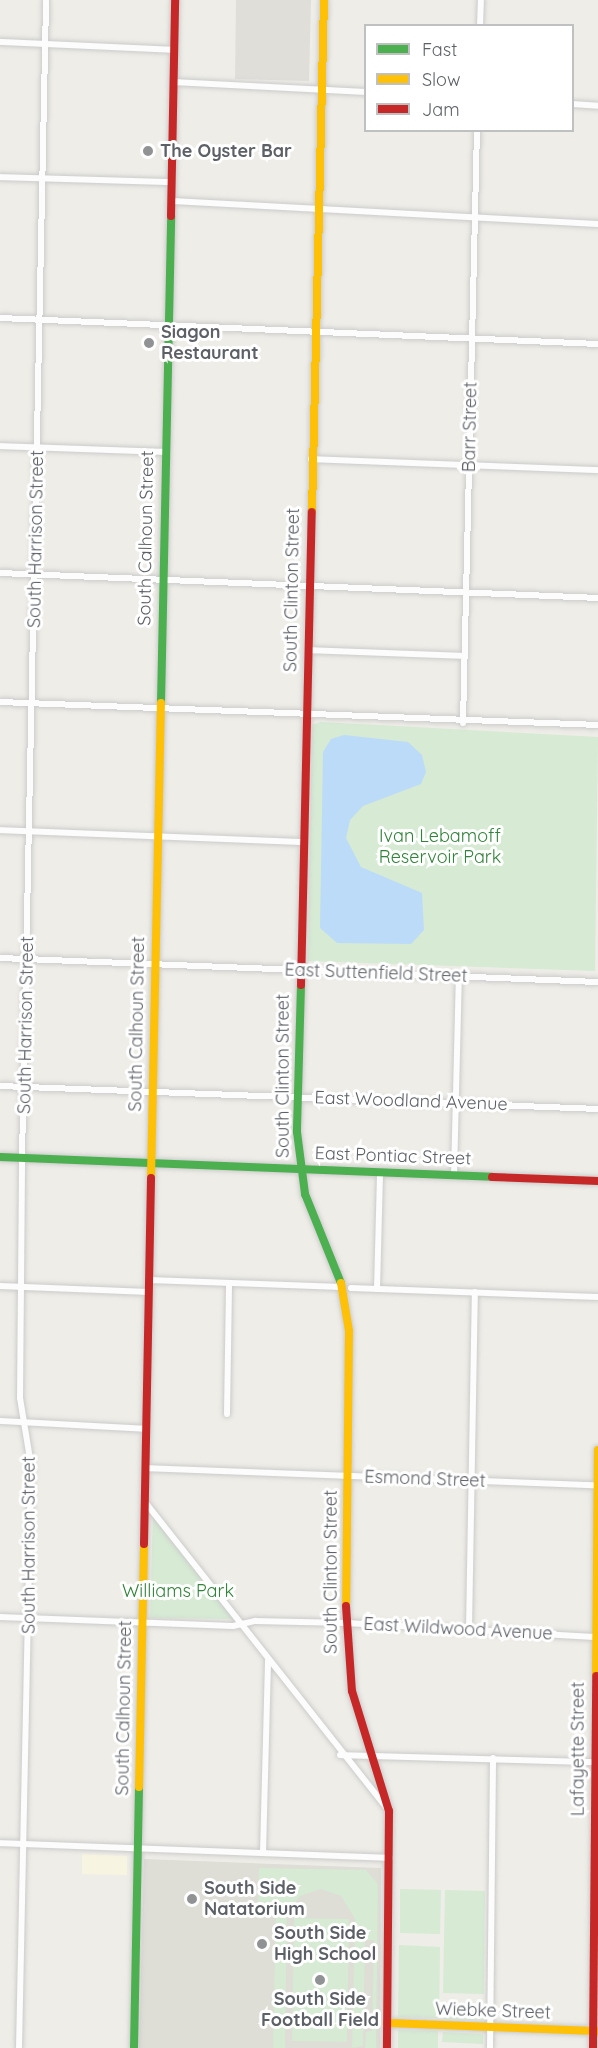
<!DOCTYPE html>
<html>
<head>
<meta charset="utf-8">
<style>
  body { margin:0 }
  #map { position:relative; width:598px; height:2048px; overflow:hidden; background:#eeede8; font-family:Quicksand,sans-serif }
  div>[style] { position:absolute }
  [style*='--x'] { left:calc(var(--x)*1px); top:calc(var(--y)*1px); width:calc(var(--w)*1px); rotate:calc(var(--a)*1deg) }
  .commercial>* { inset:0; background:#f7f4e1 }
  .industrial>* { inset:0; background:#dfded9 }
  .education>* { inset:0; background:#deddd6 }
  .green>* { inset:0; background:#d6ead4 }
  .water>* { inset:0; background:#bcdbf8 }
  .roads { filter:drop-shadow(0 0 2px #cbcbca) drop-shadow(0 0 2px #cbcbca) }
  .street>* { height:6px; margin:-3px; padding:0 3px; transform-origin:3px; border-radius:3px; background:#fcfcfc }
  .fast>* { height:8px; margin:-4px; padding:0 4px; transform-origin:4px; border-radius:4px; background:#4caf50 }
  .slow>* { height:8px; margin:-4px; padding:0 4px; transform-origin:4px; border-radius:4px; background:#ffc107 }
  .jam>* { height:8px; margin:-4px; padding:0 4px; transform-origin:4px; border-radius:4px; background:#c62828 }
  .dots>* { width:16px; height:16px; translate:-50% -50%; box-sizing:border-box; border:3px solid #fff; border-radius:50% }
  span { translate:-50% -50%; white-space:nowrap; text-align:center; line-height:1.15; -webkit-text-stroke:6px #fff; paint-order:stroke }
  .poi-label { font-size:18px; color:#5d6167; font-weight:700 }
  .left { translate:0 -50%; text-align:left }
  .street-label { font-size:18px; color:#5d6167 }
  .park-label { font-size:18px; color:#31823a }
  .legend { position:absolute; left:364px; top:24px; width:210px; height:108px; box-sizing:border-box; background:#fff; border:2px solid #bec0c2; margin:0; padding:8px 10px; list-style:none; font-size:18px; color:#5d6167 }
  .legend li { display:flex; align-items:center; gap:12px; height:30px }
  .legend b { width:30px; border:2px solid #bec0c2 }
</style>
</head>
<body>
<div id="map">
  <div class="commercial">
    <div style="clip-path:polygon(82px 1854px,127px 1856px,127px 1875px,82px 1874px)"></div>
  </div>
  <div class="industrial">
    <div style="clip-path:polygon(236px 0,311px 0,309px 81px,235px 79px)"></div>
  </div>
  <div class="education">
    <div style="clip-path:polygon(144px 1859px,381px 1868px,380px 2048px,139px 2048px)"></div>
  </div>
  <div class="green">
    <div style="clip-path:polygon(321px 722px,598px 737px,595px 971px,308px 961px,312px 725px)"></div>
    <div style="clip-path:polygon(153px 1514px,232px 1615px,233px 1619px,150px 1618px)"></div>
    <div style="clip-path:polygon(259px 1868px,366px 1870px,378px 1884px,376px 2048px,365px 2048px,366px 2032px,372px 2031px,374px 1940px,365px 1940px,363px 2046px,352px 2048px,355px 1919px,341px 1896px,321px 1889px,300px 1896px,287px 1913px,285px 2048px,273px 2048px,276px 1903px,258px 1903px)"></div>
    <div style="clip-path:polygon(400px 1889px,441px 1890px,440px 1934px,400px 1933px)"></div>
    <div style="clip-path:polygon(445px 1890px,485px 1891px,484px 1994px,443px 1993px)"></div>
    <div style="clip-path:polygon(294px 1918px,349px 1919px,347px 2042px,292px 2041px)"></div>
    <div style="clip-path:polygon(399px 1945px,440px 1947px,439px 2018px,398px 2017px)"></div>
    <div style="clip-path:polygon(443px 2003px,484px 2005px,484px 2020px,443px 2019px)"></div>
    <div style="clip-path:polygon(398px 2030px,438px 2031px,438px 2048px,398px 2048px)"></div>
    <div style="clip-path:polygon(443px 2032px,483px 2034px,483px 2044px,442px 2042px)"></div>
  </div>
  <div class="water">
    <div style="clip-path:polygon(344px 735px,408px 742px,422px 755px,426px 772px,421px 784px,363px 806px,350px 820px,346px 838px,361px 867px,422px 893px,424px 930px,411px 944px,337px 943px,320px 928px,323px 752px,331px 739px)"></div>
  </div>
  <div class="roads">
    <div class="street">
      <div style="--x:480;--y:26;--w:26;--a:-88"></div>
      <div style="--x:0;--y:42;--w:174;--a:2.6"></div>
      <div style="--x:173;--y:82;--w:193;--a:3"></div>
      <div style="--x:572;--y:104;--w:26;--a:4"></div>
      <div style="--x:0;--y:177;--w:172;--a:1.7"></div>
      <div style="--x:171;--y:201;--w:428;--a:3.1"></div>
      <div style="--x:0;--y:318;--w:599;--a:2.49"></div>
      <div style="--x:0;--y:446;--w:164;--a:2.1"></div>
      <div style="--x:311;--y:459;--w:287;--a:2.2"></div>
      <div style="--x:0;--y:573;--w:599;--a:2.39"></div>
      <div style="--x:308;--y:650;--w:156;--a:2.2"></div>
      <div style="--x:0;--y:702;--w:598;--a:2.2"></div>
      <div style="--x:463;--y:723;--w:593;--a:-88.65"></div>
      <div style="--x:0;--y:830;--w:304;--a:2.3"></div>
      <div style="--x:0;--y:958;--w:598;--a:2.3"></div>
      <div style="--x:0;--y:1086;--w:598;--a:2.2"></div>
      <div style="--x:454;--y:1175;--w:198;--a:-88.6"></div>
      <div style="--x:149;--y:1280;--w:193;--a:2.1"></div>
      <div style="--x:0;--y:1286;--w:149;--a:2.3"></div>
      <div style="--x:351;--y:1288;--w:247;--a:2.1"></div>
      <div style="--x:377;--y:1289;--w:117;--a:-88.5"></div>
      <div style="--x:227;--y:1414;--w:131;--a:-89.1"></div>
      <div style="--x:0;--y:1421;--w:146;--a:3.1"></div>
      <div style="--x:146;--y:1468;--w:451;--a:2.2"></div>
      <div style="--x:145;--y:1502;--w:389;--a:51.7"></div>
      <div style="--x:0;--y:1617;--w:233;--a:2.2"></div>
      <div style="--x:233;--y:1626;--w:23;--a:-13"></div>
      <div style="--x:255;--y:1621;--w:91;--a:1.3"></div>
      <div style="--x:346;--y:1623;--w:249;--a:3.2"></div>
      <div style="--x:469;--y:1628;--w:336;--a:-89"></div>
      <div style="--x:340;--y:1755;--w:253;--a:1.6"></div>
      <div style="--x:0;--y:1843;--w:390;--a:2.2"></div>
      <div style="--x:263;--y:1853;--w:193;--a:-88.5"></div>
      <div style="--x:19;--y:2048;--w:583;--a:-88.82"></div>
      <div style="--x:31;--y:1465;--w:68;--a:-99.3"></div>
      <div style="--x:20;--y:1398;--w:240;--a:-89.5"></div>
      <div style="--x:22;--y:1158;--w:1158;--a:-88.81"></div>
      <div style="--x:490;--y:2048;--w:290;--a:-89.4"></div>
    </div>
    <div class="fast">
      <div style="--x:161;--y:703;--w:487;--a:-88.8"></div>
      <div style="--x:301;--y:985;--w:147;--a:91.6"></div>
      <div style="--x:297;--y:1132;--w:63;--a:82.6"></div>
      <div style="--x:305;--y:1194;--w:96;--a:68"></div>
      <div style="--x:0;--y:1157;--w:492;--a:2.3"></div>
      <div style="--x:134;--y:2048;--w:261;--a:-88.9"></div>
    </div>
    <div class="slow">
      <div style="--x:312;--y:512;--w:512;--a:-88.66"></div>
      <div style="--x:151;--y:1178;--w:475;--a:-88.8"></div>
      <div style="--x:341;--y:1283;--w:49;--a:80.5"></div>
      <div style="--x:349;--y:1331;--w:275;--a:90.6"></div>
      <div style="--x:596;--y:1676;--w:226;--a:-89.5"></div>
      <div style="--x:139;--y:1787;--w:243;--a:-88.8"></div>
      <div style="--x:387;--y:2023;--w:210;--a:2.2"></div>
    </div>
    <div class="jam">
      <div style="--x:171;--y:216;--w:216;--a:-88.9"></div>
      <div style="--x:301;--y:985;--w:473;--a:-88.7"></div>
      <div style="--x:492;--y:1177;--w:106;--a:2.2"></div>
      <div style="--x:144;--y:1544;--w:366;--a:-88.9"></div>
      <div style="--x:346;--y:1606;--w:85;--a:86"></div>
      <div style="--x:352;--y:1691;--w:126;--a:72.9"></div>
      <div style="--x:389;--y:1811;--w:237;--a:90.5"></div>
      <div style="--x:593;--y:2048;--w:372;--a:-89.5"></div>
    </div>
  </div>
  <div class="dots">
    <div style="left:148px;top:151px;background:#909294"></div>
    <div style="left:149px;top:343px;background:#909294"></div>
    <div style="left:192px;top:1899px;background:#909294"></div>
    <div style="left:262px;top:1944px;background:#909294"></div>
    <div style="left:320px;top:1980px;background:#909294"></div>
  </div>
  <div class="poi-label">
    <span class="left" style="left:160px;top:151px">The Oyster Bar</span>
    <span class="left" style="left:161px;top:343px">Siagon<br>Restaurant</span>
    <span class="left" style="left:204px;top:1899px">South Side<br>Natatorium</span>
    <span class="left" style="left:274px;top:1944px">South Side<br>High School</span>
    <span style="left:320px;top:2010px">South Side<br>Football Field</span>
  </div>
  <div class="street-label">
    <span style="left:470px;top:427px;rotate:-89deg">Barr Street</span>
    <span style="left:146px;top:538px;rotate:-89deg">South Calhoun Street</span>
    <span style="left:36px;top:539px;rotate:-89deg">South Harrison Street</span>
    <span style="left:292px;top:590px;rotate:-89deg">South Clinton Street</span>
    <span style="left:376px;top:973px;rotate:2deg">East Suttenfield Street</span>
    <span style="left:137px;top:1024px;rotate:-89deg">South Calhoun Street</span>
    <span style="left:26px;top:1025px;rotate:-89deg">South Harrison Street</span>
    <span style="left:283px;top:1076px;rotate:-90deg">South Clinton Street</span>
    <span style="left:411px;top:1101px;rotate:2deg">East Woodland Avenue</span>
    <span style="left:393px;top:1156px;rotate:2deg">East Pontiac Street</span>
    <span style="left:425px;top:1479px;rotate:2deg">Esmond Street</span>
    <span style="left:29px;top:1545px;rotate:-90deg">South Harrison Street</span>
    <span style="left:331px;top:1572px;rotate:-90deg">South Clinton Street</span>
    <span style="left:458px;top:1629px;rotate:3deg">East Wildwood Avenue</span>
    <span style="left:124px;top:1708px;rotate:-89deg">South Calhoun Street</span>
    <span style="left:578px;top:1749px;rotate:-90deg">Lafayette Street</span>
    <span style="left:493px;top:2011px;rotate:2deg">Wiebke Street</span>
  </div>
  <div class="park-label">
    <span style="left:440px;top:847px">Ivan Lebamoff<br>Reservoir Park</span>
    <span style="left:178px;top:1591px">Williams Park</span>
  </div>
  <ul class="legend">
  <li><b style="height:8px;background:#4caf50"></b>Fast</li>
  <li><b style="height:8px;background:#ffc107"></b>Slow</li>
  <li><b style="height:8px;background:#c62828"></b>Jam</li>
  </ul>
</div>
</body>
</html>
